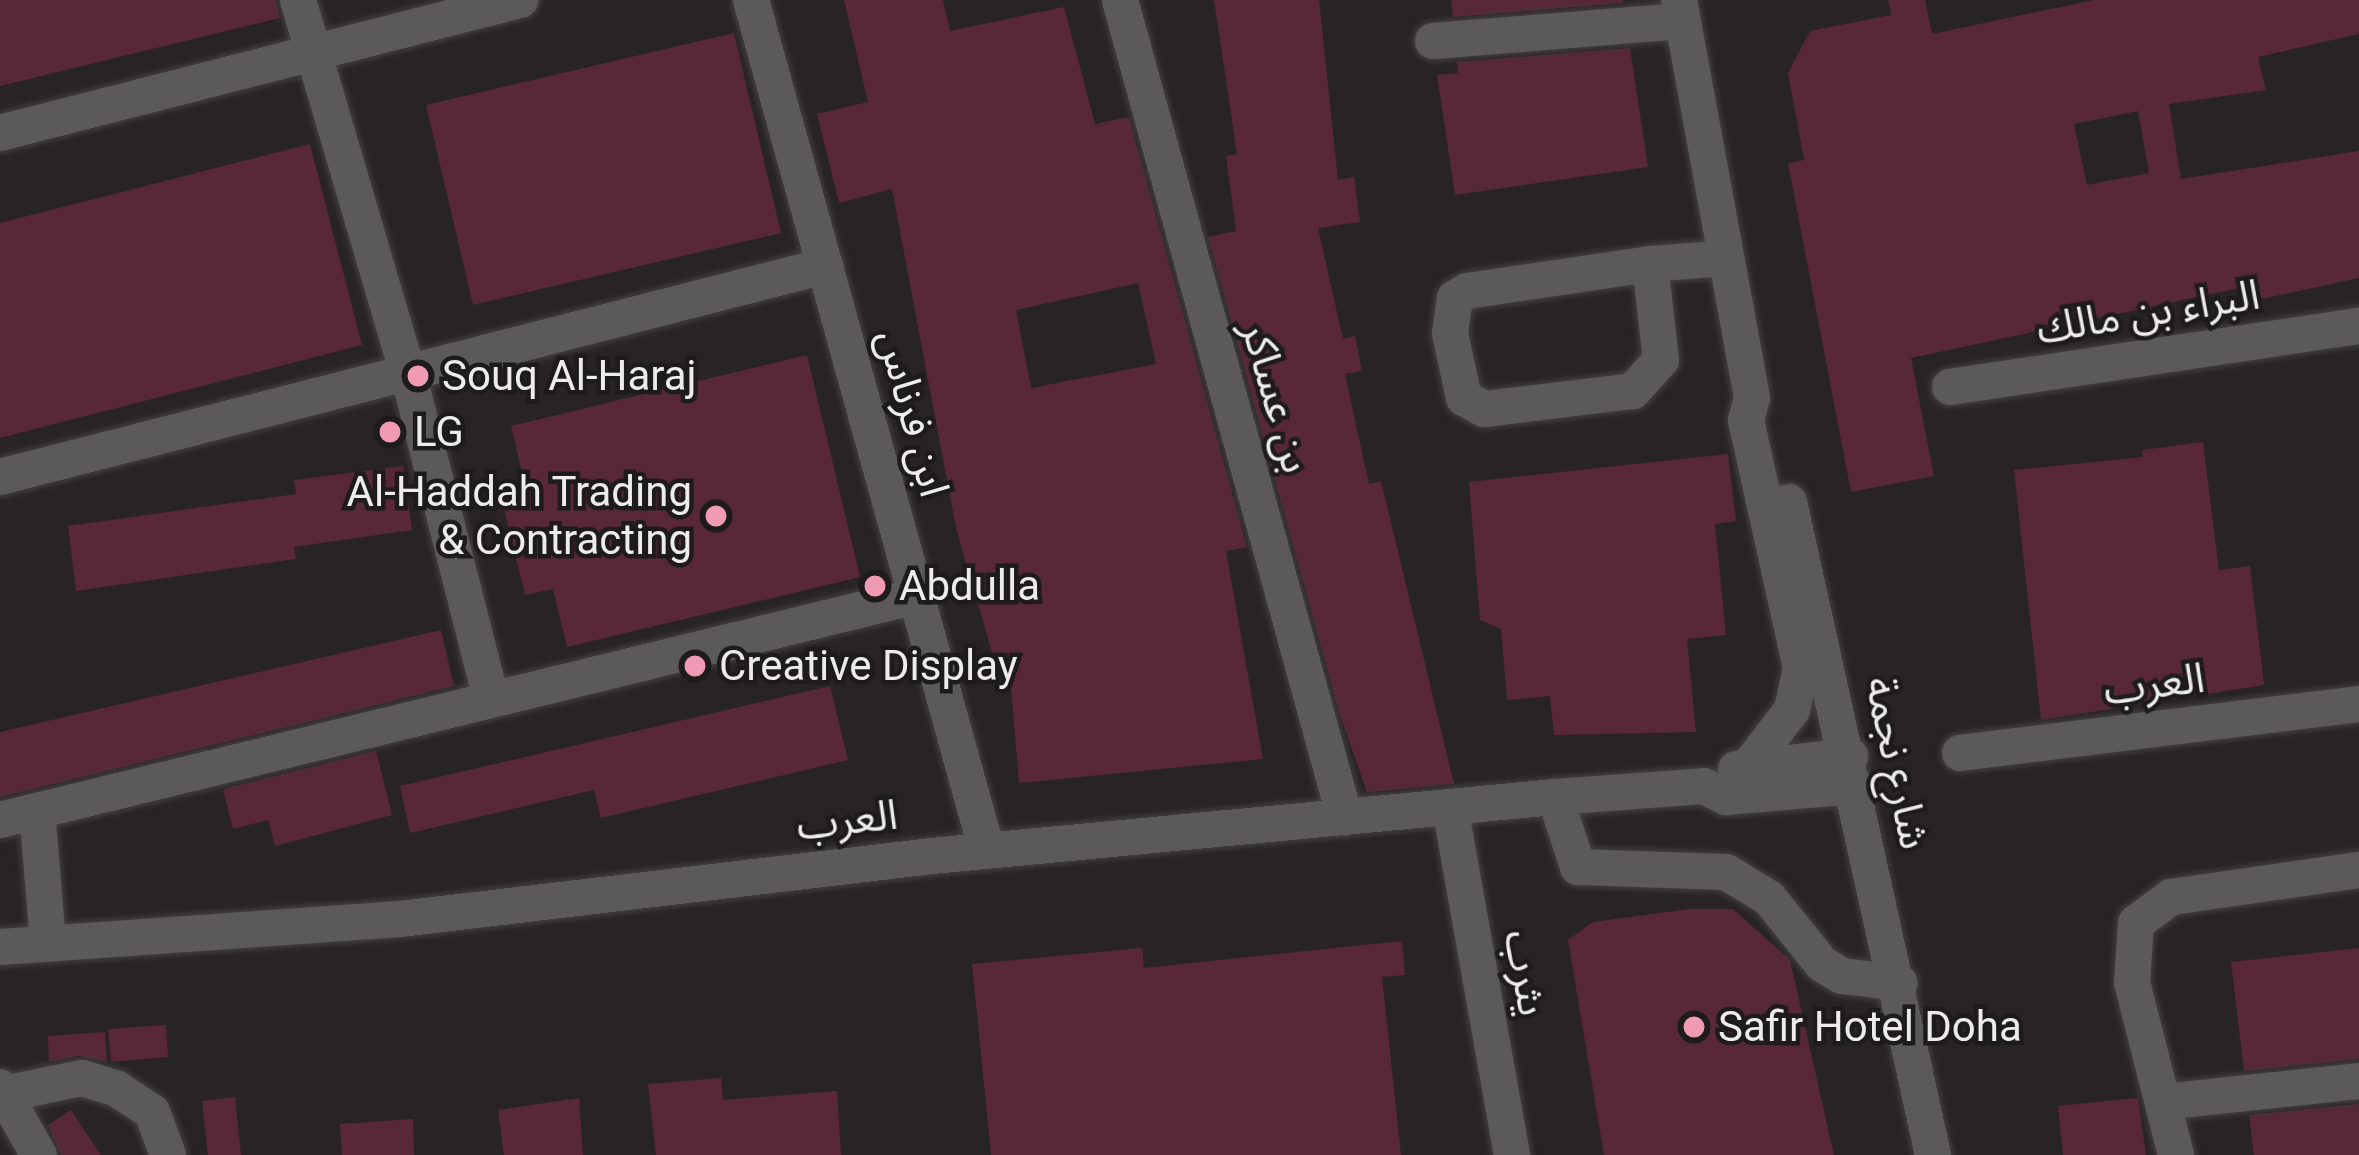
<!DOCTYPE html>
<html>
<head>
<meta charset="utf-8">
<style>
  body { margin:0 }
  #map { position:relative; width:2359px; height:1155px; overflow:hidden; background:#282425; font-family:Roboto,"Noto Sans Arabic",sans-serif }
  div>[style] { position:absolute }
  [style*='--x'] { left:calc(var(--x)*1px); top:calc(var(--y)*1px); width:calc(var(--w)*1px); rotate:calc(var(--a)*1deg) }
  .building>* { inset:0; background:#582838 }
  .roads { filter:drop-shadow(0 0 3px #444041) drop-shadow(0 0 3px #444041) }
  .minor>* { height:36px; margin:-18px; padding:0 18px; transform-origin:18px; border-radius:18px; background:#5b5959 }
  .dots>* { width:33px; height:33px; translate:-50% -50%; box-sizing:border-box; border:6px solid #1e1b1c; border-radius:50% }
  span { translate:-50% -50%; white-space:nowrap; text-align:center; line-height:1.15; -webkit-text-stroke:9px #1e1b1c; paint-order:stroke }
  .street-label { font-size:42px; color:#edebeb }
  .poi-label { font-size:42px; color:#edebeb }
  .left { translate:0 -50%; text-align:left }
  .right { translate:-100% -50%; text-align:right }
</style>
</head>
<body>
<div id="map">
  <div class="building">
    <div style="clip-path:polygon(0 0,276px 0,280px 18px,0 86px)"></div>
    <div style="clip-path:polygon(evenodd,844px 0,943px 0,950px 31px,1064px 7px,1095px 124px,1129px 117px,1247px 547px,1226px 551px,1263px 759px,1019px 783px,1008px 652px,993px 656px,956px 528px,892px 189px,839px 203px,817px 114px,868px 102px,844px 0,1138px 283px,1156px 364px,1031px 388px,1016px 310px,1138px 283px)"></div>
    <div style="clip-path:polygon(1214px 0,1319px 0,1338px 180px,1354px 177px,1360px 222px,1318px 228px,1343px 339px,1355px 336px,1362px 371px,1345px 374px,1369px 484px,1381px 481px,1454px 784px,1367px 792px,1339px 712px,1208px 237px,1236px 231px,1226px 156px,1237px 154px)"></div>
    <div style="clip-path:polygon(1451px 0,1623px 0,1623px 3px,1453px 17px)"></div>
    <div style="clip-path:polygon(evenodd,1888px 0,1925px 0,1932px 34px,2094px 0,2359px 0,2359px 34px,2258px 57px,2266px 90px,2169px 104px,2181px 179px,2359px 151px,2359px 278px,2247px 302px,2244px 287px,1911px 358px,1934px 476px,1851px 492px,1788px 163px,1804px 160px,1788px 73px,1810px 31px,1891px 15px,1888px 0,2138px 111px,2149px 173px,2087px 185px,2074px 124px,2138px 111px)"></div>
    <div style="clip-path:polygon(734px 33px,781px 233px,473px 305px,426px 105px)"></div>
    <div style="clip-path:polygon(1630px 48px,1648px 167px,1455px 195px,1437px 75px,1458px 73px,1457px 62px)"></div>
    <div style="clip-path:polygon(310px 144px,362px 345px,0 438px,0 223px)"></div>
    <div style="clip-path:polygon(807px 355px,860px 577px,567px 647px,553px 589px,525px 595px,502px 500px,527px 494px,511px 426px)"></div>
    <div style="clip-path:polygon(2203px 442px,2219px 570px,2250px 566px,2264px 685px,2041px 720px,2014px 470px,2143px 457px,2142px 450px)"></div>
    <div style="clip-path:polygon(1728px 454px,1736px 521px,1715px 524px,1726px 635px,1687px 639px,1696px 732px,1554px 735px,1550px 696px,1507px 700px,1501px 629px,1480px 620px,1469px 482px)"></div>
    <div style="clip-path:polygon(403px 466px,412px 530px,294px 547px,296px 559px,76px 591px,68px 526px,296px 494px,294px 480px)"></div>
    <div style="clip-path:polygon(441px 630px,454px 686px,0 797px,0 732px)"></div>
    <div style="clip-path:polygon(830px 686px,848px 760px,601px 818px,594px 790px,410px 833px,400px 786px)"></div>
    <div style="clip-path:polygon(376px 751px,392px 815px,275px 846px,268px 820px,233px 829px,223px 789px)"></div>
    <div style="clip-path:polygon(1689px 909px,1733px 909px,1790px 960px,1834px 1155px,1604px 1155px,1568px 940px,1593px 922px)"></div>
    <div style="clip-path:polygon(1402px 941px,1405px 975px,1382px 977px,1401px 1155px,991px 1155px,972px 964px,1142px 948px,1144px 968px)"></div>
    <div style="clip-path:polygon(2359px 948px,2359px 1059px,2244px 1071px,2231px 962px)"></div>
    <div style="clip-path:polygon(166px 1025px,168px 1057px,111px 1062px,108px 1029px)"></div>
    <div style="clip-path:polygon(105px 1032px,107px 1062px,79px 1056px,49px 1062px,48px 1036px)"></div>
    <div style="clip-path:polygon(721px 1078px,723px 1100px,837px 1091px,841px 1155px,656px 1155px,648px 1084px)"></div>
    <div style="clip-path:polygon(235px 1097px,241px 1155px,208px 1155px,202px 1101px)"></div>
    <div style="clip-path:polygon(579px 1098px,583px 1155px,504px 1155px,498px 1110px)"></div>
    <div style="clip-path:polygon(2138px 1098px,2146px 1155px,2063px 1155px,2058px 1106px)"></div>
    <div style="clip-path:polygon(2359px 1104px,2359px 1155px,2254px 1155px,2249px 1115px)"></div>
    <div style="clip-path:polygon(71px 1110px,101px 1155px,61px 1155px,48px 1125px)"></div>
    <div style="clip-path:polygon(413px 1119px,414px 1155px,342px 1155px,340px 1124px)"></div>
  </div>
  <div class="roads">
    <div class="minor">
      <div style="--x:298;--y:0;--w:389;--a:73.6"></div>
      <div style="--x:408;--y:373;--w:335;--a:75.7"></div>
      <div style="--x:751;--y:0;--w:883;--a:74.5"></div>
      <div style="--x:1120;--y:0;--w:848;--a:74.62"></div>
      <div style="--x:1679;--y:0;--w:405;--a:79.6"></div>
      <div style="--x:1752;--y:398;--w:23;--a:105"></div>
      <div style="--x:1746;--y:420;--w:254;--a:77.5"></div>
      <div style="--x:1801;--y:668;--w:43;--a:102.1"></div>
      <div style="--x:1792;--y:710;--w:72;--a:127.7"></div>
      <div style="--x:1433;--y:41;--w:250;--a:-4.6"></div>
      <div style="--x:0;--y:133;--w:537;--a:-14.35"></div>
      <div style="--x:1650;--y:264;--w:97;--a:83.5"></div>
      <div style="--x:1661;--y:360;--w:42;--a:132.1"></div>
      <div style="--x:1633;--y:391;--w:150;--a:173.1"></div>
      <div style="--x:1484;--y:409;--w:23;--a:-151"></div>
      <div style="--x:1464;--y:398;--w:66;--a:-102.2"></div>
      <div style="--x:1450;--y:333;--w:35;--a:-82"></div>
      <div style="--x:1455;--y:298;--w:14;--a:-30"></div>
      <div style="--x:1467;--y:291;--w:185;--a:-8.4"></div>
      <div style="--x:1650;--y:264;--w:76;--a:-4.5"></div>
      <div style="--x:1950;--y:387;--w:414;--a:-8.5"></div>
      <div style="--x:0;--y:477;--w:852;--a:-14.35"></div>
      <div style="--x:1789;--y:502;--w:669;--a:77.56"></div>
      <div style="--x:1960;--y:753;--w:402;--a:-7"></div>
      <div style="--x:1736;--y:769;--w:115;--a:-6.5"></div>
      <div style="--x:1555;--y:797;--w:74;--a:71.8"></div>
      <div style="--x:1578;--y:867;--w:148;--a:1.9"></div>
      <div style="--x:1726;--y:872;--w:50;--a:31.2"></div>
      <div style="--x:1769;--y:898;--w:85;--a:51.2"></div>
      <div style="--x:1822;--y:964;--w:23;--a:31"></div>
      <div style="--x:1842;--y:976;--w:58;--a:6.9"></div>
      <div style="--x:1450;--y:807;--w:353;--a:79.9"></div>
      <div style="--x:37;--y:811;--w:131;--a:85.2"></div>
      <div style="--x:0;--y:820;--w:944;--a:-13.73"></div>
      <div style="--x:0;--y:947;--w:401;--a:-4"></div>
      <div style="--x:400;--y:919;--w:536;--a:-6.75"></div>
      <div style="--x:932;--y:856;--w:626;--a:-5.41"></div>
      <div style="--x:1555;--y:797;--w:149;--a:-4.2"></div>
      <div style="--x:1704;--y:786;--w:25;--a:27"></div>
      <div style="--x:1726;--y:797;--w:130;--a:-4.8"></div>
      <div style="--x:0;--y:1087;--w:78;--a:60.2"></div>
      <div style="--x:4;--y:1094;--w:80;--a:-11.6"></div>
      <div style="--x:82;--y:1078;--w:37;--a:17"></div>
      <div style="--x:117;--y:1089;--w:42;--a:33.3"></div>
      <div style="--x:152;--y:1112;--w:46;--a:69.6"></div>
      <div style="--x:2163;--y:1102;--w:197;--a:-6.1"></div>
      <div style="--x:2176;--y:1155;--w:178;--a:-104.3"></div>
      <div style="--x:2132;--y:983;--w:60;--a:-86.2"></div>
      <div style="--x:2136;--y:923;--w:44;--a:-36.6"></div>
      <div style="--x:2171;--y:897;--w:190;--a:-8.2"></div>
    </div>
  </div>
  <div class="dots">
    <div style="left:418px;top:376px;background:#f19ab4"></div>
    <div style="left:390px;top:432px;background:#f19ab4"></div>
    <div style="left:716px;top:516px;background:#f19ab4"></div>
    <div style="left:875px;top:586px;background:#f19ab4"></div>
    <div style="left:695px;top:666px;background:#f19ab4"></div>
    <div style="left:1694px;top:1027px;background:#f19ab4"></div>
  </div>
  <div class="street-label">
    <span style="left:2148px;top:312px;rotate:-9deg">البراء بن مالك</span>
    <span style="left:1276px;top:397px;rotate:74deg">بن عساكر</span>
    <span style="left:913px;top:413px;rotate:75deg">ابن فرناس</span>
    <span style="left:2154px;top:684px;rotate:-7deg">العرب</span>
    <span style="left:1897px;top:763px;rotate:78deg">شارع نجمة</span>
    <span style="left:847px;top:820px;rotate:-6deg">العرب</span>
    <span style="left:1526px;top:973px;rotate:80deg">يثرب</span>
  </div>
  <div class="poi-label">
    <span class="left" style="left:442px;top:376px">Souq Al-Haraj</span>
    <span class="left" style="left:414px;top:432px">LG</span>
    <span class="right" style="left:692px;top:516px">Al-Haddah Trading<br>&amp; Contracting</span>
    <span class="left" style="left:899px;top:586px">Abdulla</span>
    <span class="left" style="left:719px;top:666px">Creative Display</span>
    <span class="left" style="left:1718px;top:1027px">Safir Hotel Doha</span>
  </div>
</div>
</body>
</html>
